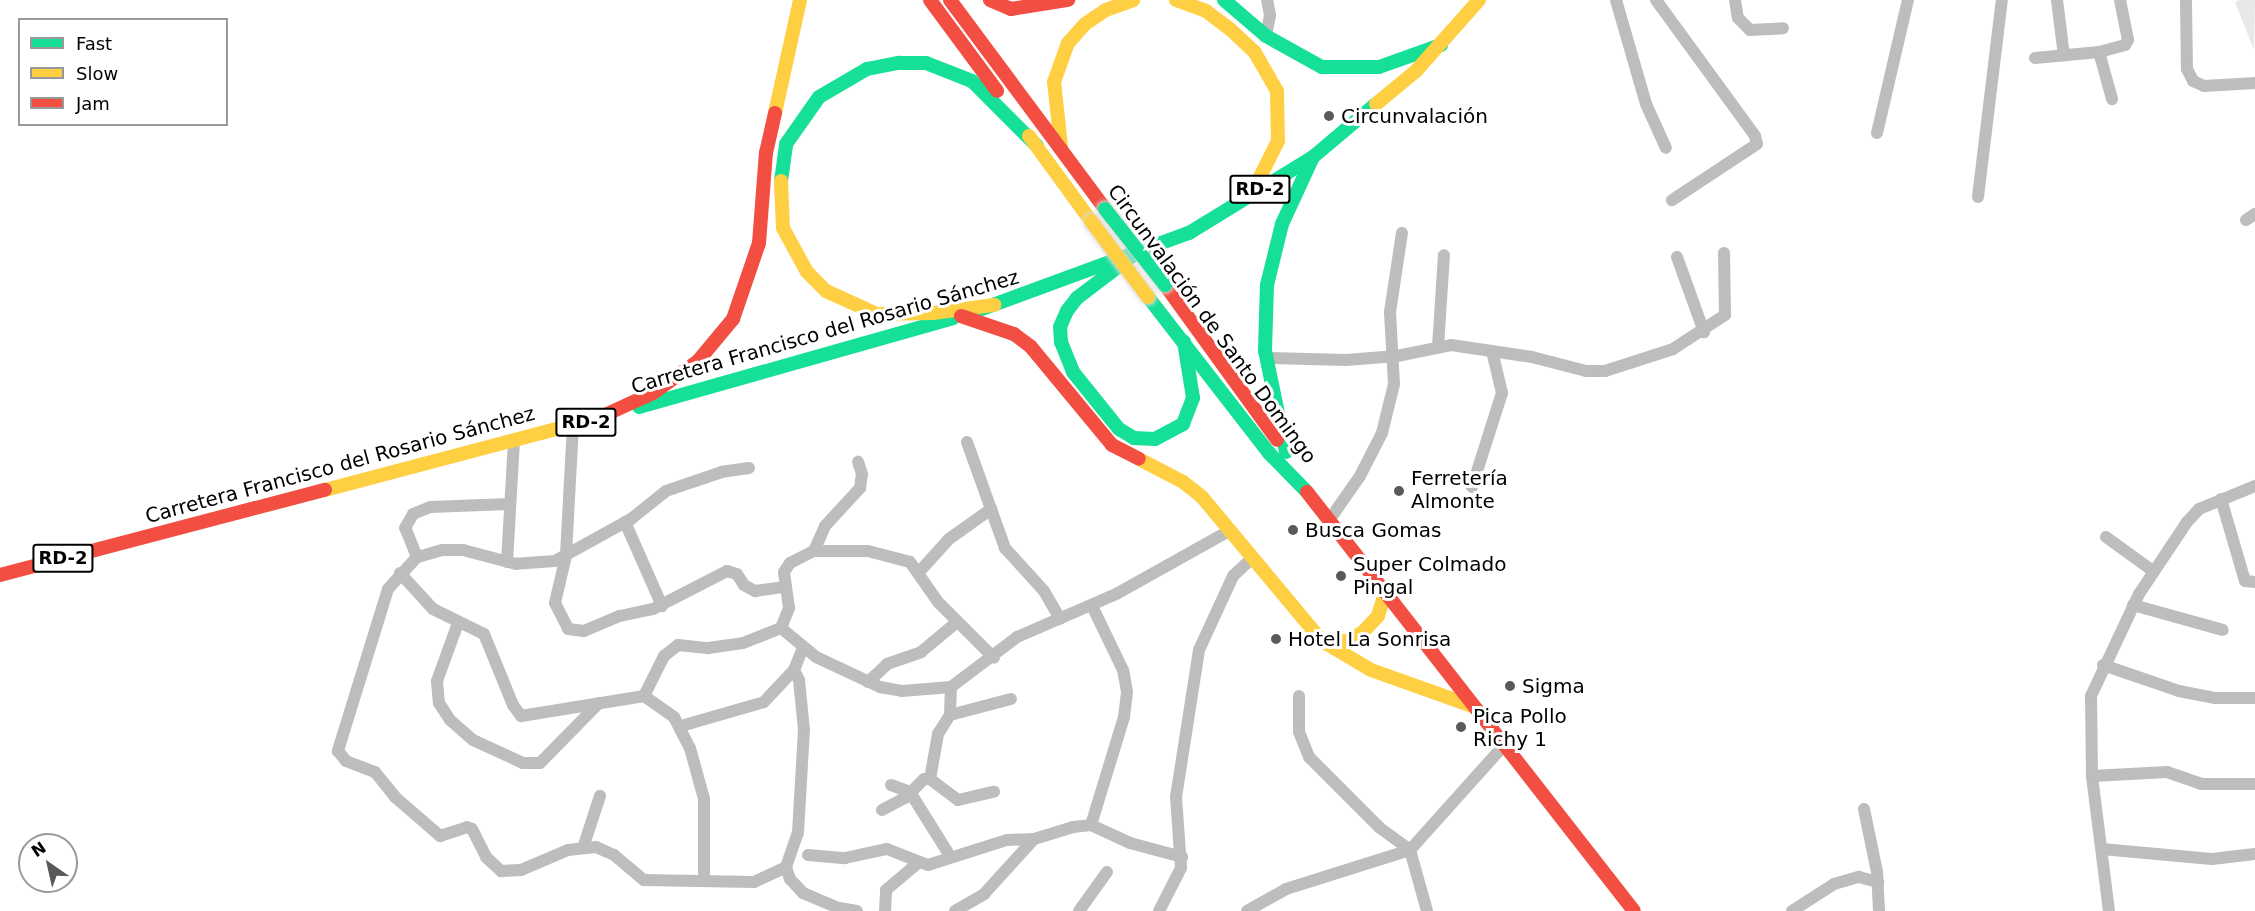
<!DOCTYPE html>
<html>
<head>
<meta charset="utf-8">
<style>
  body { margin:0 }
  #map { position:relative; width:2255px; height:911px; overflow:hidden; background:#fff; font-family:"DejaVu Sans",sans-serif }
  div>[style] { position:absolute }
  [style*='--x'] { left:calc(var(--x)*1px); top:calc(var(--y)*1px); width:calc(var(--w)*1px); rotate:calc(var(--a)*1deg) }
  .green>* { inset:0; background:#e8e8e8 }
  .street>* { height:12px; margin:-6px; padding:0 6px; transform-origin:6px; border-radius:6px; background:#bdbdbd }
  .fast>* { height:14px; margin:-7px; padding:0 7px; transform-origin:7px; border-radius:7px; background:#16e098 }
  .slow>* { height:14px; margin:-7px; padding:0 7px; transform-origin:7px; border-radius:7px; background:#ffcf43 }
  .jam>* { height:14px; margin:-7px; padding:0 7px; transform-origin:7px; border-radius:7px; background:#f24e42 }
  .bridges { filter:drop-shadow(0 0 2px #dbdbdb) drop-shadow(0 0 2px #dbdbdb) }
  .fast-bridge>* { height:14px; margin:-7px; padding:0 7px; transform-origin:7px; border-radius:7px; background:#16e098 }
  .slow-bridge>* { height:14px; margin:-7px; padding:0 7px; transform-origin:7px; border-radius:7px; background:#ffcf43 }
  .dots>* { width:16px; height:16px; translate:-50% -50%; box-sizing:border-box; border:3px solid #fff; border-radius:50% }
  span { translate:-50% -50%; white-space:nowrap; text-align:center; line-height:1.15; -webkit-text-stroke:6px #fff; paint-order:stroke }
  .shield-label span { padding:2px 4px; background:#fff; border:2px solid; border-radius:4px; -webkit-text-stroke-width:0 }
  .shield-label { font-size:18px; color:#000; font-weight:700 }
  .poi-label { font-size:20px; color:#000 }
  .left { translate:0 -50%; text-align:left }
  .street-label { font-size:20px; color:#000 }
  .legend { position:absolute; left:18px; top:18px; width:210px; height:108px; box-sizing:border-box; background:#fff; border:2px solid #999; margin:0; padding:8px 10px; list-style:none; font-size:18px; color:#000 }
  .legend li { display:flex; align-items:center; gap:12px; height:30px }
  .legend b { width:30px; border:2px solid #999 }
  .north { position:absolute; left:18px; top:833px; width:60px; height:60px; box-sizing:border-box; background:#fff; border:2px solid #999; border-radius:50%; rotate:326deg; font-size:16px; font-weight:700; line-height:24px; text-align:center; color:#000 }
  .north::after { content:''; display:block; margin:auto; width:21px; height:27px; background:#595959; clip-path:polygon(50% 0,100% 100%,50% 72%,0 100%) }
</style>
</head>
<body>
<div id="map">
  <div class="green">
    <div style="clip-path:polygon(2240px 0,2255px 0,2254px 50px,2235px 2px)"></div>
  </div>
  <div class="street">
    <div style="--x:1616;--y:0;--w:108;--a:73.9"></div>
    <div style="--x:1646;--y:104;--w:48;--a:65.6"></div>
    <div style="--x:1656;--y:0;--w:168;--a:53.9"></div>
    <div style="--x:1755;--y:136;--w:8;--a:76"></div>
    <div style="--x:1757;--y:144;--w:102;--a:146.6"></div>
    <div style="--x:1735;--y:0;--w:18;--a:81"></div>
    <div style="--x:1738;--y:18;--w:17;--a:45"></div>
    <div style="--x:1750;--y:30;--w:33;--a:-3"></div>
    <div style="--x:2057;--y:0;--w:56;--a:82.9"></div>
    <div style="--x:2186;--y:0;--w:69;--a:89.2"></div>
    <div style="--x:2187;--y:69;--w:13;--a:63"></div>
    <div style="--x:2193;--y:81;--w:12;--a:24"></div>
    <div style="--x:2204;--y:86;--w:51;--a:-3.4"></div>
    <div style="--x:1266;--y:36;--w:21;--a:-79"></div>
    <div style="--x:1270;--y:15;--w:15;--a:-101"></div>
    <div style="--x:2099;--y:52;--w:49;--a:74.5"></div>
    <div style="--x:2035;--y:58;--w:64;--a:-5.4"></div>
    <div style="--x:2099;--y:52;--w:27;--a:-15"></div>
    <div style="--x:2125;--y:45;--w:6;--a:-59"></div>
    <div style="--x:2128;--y:40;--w:41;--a:-101.3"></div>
    <div style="--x:1877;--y:133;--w:137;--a:-76.9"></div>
    <div style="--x:1978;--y:197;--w:198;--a:-83.1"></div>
    <div style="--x:2246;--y:220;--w:11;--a:-34"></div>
    <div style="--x:1677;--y:257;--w:80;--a:70.2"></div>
    <div style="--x:1438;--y:347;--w:92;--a:-86.3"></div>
    <div style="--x:1267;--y:358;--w:79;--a:1.5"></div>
    <div style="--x:1346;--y:360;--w:51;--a:-4.5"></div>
    <div style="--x:1397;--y:356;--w:55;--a:-11.5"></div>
    <div style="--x:1451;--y:345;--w:82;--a:8.4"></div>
    <div style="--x:1532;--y:357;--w:56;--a:14.5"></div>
    <div style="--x:1586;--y:371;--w:19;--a:0"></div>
    <div style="--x:1605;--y:371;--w:71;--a:-17.9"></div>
    <div style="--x:1673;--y:349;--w:62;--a:-33.2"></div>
    <div style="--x:1725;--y:315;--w:62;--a:-90.9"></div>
    <div style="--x:573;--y:425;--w:131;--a:93.1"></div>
    <div style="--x:566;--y:556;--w:48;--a:103.2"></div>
    <div style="--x:555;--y:603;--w:29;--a:63"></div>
    <div style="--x:568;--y:629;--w:16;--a:7"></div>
    <div style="--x:584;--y:631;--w:39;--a:-23"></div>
    <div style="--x:620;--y:616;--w:34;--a:-12"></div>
    <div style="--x:653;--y:609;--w:83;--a:-27.2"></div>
    <div style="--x:727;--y:571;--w:10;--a:17"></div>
    <div style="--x:737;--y:574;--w:13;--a:58"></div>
    <div style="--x:744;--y:585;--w:13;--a:29"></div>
    <div style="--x:755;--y:591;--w:30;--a:-8"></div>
    <div style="--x:967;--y:442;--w:113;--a:70.3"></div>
    <div style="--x:1005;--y:548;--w:58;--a:47.8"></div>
    <div style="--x:1044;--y:591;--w:32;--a:60"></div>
    <div style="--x:749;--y:468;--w:27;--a:172"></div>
    <div style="--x:722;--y:472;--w:59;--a:161.3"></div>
    <div style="--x:666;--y:491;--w:45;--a:141.3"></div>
    <div style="--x:631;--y:519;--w:87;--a:151.1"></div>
    <div style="--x:555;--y:561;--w:39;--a:176"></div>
    <div style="--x:516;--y:564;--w:55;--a:-165.2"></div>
    <div style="--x:463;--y:550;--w:21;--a:180"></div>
    <div style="--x:442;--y:550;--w:26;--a:164"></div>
    <div style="--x:417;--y:557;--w:43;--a:132.2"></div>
    <div style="--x:388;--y:589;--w:170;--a:107.2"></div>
    <div style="--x:338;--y:751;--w:13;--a:51"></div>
    <div style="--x:346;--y:761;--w:31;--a:21"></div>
    <div style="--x:375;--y:772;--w:32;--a:51"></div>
    <div style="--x:395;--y:797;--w:60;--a:40.9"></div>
    <div style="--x:440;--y:836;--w:28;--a:-18"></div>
    <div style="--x:467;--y:827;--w:5;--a:22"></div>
    <div style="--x:472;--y:829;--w:31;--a:63"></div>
    <div style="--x:486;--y:857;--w:21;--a:43"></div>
    <div style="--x:501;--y:871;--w:20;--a:-3"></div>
    <div style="--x:521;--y:870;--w:51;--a:-23.1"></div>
    <div style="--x:568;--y:850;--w:28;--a:-6"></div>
    <div style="--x:596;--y:847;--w:20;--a:24"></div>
    <div style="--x:614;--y:855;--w:39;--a:40"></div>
    <div style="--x:644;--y:880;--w:110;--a:1"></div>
    <div style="--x:754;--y:882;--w:35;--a:-25"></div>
    <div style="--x:786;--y:867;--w:36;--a:-71"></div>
    <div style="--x:798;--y:833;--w:103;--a:-86.7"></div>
    <div style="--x:804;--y:730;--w:50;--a:-95.7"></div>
    <div style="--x:799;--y:680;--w:11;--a:-117"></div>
    <div style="--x:1472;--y:487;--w:99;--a:-72.3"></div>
    <div style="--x:1502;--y:393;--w:43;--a:-103.4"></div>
    <div style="--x:2221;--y:499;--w:85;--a:73.7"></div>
    <div style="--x:2245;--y:581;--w:10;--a:6"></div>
    <div style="--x:1330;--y:519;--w:52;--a:-55.1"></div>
    <div style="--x:1360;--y:476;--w:48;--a:-62.9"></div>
    <div style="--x:1382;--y:433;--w:50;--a:-76.2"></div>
    <div style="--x:1394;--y:384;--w:72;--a:-93.2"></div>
    <div style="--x:1390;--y:312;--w:80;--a:-81.4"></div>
    <div style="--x:625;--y:522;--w:92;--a:66.2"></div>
    <div style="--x:2106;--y:537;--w:58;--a:35.9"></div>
    <div style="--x:814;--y:551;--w:27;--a:-66"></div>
    <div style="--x:825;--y:526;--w:52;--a:-47.4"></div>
    <div style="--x:860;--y:488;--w:14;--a:-82"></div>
    <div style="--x:862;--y:474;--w:13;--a:-108"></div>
    <div style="--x:417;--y:557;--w:31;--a:-112"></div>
    <div style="--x:405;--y:528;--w:16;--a:-60"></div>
    <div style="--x:413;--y:514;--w:18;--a:-22"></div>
    <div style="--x:430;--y:507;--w:80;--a:-2.1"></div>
    <div style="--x:507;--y:562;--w:122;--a:-86.7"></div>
    <div style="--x:920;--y:571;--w:43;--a:-47.8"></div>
    <div style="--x:949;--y:539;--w:52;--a:-35.5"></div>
    <div style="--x:400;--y:573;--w:49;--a:47.5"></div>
    <div style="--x:433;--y:609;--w:57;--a:26.1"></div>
    <div style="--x:484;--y:634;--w:77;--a:67.8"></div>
    <div style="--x:513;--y:705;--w:14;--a:54"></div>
    <div style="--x:521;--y:716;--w:125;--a:-9.2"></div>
    <div style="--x:644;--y:696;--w:37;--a:35"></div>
    <div style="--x:674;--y:717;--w:35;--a:63"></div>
    <div style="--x:690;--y:748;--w:53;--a:74.6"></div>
    <div style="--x:704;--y:799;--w:81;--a:90"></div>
    <div style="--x:2133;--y:605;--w:93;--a:15.5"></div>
    <div style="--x:458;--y:623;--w:62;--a:109.9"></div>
    <div style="--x:437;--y:681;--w:22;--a:85"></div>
    <div style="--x:439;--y:703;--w:20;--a:57"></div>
    <div style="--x:450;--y:720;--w:30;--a:41"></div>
    <div style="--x:473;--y:740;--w:55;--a:24.7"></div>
    <div style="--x:523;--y:763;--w:17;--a:0"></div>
    <div style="--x:540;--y:763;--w:84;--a:-45.5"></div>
    <div style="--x:781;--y:628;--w:45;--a:39.6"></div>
    <div style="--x:816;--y:657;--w:71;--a:25.1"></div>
    <div style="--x:880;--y:687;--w:22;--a:10"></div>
    <div style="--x:902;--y:691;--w:49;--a:-4.7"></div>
    <div style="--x:951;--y:687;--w:83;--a:-37.1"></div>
    <div style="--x:1017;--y:637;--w:110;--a:-23.5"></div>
    <div style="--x:1118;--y:593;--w:127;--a:-29.2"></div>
    <div style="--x:2103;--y:665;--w:80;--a:18.9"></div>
    <div style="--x:2179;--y:691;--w:37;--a:11"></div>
    <div style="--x:2215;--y:698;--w:40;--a:0"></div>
    <div style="--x:868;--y:682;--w:26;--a:-43"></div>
    <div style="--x:887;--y:664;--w:36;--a:-19"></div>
    <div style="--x:921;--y:652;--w:47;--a:-39.8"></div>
    <div style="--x:644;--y:696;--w:45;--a:-63.4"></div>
    <div style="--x:664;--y:656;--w:18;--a:-38"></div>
    <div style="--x:678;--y:645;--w:30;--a:6"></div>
    <div style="--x:708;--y:648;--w:35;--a:-8"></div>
    <div style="--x:743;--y:643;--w:41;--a:-21.5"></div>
    <div style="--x:781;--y:628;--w:22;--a:-68"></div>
    <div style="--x:789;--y:608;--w:36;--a:-98"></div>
    <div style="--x:784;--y:572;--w:11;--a:-56"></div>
    <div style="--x:790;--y:563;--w:27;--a:-27"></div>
    <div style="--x:814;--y:551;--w:54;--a:0"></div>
    <div style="--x:868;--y:551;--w:43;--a:14.7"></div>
    <div style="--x:910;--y:562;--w:49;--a:55"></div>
    <div style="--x:938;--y:602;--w:79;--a:45"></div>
    <div style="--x:1299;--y:696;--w:36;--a:90"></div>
    <div style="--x:1299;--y:732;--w:27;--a:68"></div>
    <div style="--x:1309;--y:757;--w:100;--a:45"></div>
    <div style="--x:1380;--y:828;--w:37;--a:36"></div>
    <div style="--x:1410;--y:850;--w:63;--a:74.4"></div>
    <div style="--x:950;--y:715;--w:63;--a:-14.7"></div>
    <div style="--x:681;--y:726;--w:86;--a:-16.1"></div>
    <div style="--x:764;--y:702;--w:44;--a:-46.8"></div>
    <div style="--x:794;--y:670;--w:24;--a:-68"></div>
    <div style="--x:2092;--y:776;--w:75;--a:-3.1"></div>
    <div style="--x:2167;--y:772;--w:36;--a:19"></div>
    <div style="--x:2201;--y:784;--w:54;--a:0"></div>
    <div style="--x:930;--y:779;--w:46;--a:-79.9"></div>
    <div style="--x:938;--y:734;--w:22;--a:-58"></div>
    <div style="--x:950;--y:715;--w:28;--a:-88"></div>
    <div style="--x:891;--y:785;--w:20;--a:20"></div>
    <div style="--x:910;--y:792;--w:75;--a:58"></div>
    <div style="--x:1864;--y:809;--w:64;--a:78.3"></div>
    <div style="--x:1877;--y:872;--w:39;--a:87"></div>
    <div style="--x:882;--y:810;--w:26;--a:-28"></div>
    <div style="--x:905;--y:798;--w:27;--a:-45"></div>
    <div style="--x:924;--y:779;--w:6;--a:0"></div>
    <div style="--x:930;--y:779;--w:35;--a:37"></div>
    <div style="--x:958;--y:800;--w:37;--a:-13"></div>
    <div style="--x:1091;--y:825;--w:113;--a:-73"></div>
    <div style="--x:1124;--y:717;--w:25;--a:-83"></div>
    <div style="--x:1127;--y:692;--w:22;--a:-100"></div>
    <div style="--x:1123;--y:670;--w:71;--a:-115.8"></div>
    <div style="--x:583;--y:848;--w:55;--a:-71.9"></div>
    <div style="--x:2102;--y:849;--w:110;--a:5.2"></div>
    <div style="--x:2212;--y:859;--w:43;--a:-6.6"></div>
    <div style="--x:808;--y:855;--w:37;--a:5"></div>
    <div style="--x:845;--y:858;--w:43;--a:-12.1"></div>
    <div style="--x:887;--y:849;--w:44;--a:21.3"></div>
    <div style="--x:928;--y:865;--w:83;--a:-17.6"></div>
    <div style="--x:1007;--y:840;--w:27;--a:-2"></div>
    <div style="--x:786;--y:867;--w:13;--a:72"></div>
    <div style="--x:790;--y:879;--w:19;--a:47"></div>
    <div style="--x:803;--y:893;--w:39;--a:23"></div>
    <div style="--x:839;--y:908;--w:18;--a:9"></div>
    <div style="--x:885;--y:911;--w:21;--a:-87"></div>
    <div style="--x:886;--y:890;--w:42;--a:-40.2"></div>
    <div style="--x:955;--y:911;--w:34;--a:-30"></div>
    <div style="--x:984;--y:894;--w:74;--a:-47.7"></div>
    <div style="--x:1034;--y:839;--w:41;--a:-17.1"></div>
    <div style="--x:1073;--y:827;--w:18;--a:-6"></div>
    <div style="--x:1091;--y:825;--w:43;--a:24.8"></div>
    <div style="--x:1130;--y:843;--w:54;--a:15.1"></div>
    <div style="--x:1079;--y:911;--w:48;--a:-54.3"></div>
    <div style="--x:1159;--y:911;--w:48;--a:-62.9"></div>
    <div style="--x:1181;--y:868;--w:71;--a:-94"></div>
    <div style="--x:1176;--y:797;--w:149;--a:-81.1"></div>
    <div style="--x:1199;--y:650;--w:81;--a:-65.3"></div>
    <div style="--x:1233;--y:576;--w:25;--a:-43"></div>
    <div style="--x:1247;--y:911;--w:45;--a:-29.4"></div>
    <div style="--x:1286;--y:889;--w:130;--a:-17.5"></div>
    <div style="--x:1410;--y:850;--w:142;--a:-48.1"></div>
    <div style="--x:1792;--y:911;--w:50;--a:-32.7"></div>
    <div style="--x:1834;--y:884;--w:26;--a:-16"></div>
    <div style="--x:1859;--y:877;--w:20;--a:15"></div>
    <div style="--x:2109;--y:911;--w:136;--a:-97.2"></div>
    <div style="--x:2092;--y:776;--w:80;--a:-90.7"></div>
    <div style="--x:2091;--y:696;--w:113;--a:-64.8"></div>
    <div style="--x:2139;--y:594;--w:87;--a:-56.3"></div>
    <div style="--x:2187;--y:522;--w:18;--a:-47"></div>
    <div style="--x:2199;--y:509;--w:61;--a:-22.3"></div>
  </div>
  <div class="fast">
    <div style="--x:1224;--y:0;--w:55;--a:40.6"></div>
    <div style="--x:1266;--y:36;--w:64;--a:29"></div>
    <div style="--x:1322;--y:67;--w:57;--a:0"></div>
    <div style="--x:1379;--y:67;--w:66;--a:-19.5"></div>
    <div style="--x:781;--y:181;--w:37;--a:-82"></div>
    <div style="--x:786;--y:144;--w:57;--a:-54.9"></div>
    <div style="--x:819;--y:97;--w:56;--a:-30.3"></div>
    <div style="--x:867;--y:69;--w:33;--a:-11"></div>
    <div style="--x:899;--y:63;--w:27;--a:0"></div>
    <div style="--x:926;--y:63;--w:49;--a:21.4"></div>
    <div style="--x:972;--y:81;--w:92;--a:45"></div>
    <div style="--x:1131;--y:257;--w:68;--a:142.8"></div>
    <div style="--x:1077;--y:298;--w:16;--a:128"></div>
    <div style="--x:1067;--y:311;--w:17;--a:114"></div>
    <div style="--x:1060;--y:327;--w:15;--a:86"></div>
    <div style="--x:1061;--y:342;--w:32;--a:68"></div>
    <div style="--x:1073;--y:372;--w:73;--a:51.1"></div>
    <div style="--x:1119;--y:429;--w:17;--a:31"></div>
    <div style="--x:1134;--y:438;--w:21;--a:3"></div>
    <div style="--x:1155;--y:439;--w:32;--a:-28"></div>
    <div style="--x:1183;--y:424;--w:28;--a:-69"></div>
    <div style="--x:1193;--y:398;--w:57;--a:-99.1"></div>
    <div style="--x:1148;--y:297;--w:197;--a:52.2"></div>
    <div style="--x:1269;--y:453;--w:54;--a:45.7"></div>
    <div style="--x:982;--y:309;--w:221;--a:-20.2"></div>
    <div style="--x:1189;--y:233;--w:145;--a:-31.5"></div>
    <div style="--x:1313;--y:157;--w:82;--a:-40.1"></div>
    <div style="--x:639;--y:407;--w:326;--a:-15.8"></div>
    <div style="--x:1286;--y:452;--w:103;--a:-101.7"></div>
    <div style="--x:1265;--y:351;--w:66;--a:-88.3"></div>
    <div style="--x:1267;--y:285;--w:63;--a:-76.2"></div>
    <div style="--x:1282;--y:224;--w:74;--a:-65.2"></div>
  </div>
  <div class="slow">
    <div style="--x:1176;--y:0;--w:32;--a:20"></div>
    <div style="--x:1206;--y:11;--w:30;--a:37"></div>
    <div style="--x:1230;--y:29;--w:33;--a:43"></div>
    <div style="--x:1254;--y:51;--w:46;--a:60.1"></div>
    <div style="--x:1277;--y:91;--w:50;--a:88.9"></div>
    <div style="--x:1278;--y:141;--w:60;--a:116.6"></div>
    <div style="--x:1376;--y:104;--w:52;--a:-39.5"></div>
    <div style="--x:1416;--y:71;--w:95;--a:-48.4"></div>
    <div style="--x:775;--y:113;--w:116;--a:-77.5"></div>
    <div style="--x:1029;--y:136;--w:105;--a:53.9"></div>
    <div style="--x:1061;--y:146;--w:64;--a:-96.2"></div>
    <div style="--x:1054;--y:82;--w:41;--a:-70.3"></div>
    <div style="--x:1068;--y:43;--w:25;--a:-48"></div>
    <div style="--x:1085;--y:24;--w:25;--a:-34"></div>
    <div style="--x:1106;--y:10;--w:29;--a:-20"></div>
    <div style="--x:781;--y:181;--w:47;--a:87.6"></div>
    <div style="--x:783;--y:228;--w:50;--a:61.4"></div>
    <div style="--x:807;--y:272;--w:27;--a:45"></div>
    <div style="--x:826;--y:291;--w:56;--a:24.3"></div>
    <div style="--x:877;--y:314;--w:56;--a:-1"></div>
    <div style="--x:933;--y:313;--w:62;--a:-7.5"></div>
    <div style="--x:1139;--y:459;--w:50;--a:27.6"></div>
    <div style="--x:1183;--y:482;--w:24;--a:38"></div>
    <div style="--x:1202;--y:497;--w:187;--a:50.2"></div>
    <div style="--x:1322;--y:641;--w:57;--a:30.6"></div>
    <div style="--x:1371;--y:670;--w:110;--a:19.6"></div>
    <div style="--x:325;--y:490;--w:294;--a:-14.8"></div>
    <div style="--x:1322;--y:641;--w:25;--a:0"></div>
    <div style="--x:1347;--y:641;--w:18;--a:-29"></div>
    <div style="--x:1363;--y:632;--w:22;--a:-47"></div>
    <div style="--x:1378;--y:616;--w:27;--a:-73"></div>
  </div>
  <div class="jam">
    <div style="--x:930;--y:0;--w:113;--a:53.6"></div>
    <div style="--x:950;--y:0;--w:260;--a:53.4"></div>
    <div style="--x:990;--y:0;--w:23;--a:23"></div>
    <div style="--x:1011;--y:9;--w:58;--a:-9"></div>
    <div style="--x:1165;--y:285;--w:191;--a:54.1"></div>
    <div style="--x:961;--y:316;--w:56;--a:18.8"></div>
    <div style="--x:1014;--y:334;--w:21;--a:37"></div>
    <div style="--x:1031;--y:347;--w:127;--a:50.4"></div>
    <div style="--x:1112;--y:445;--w:30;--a:27"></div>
    <div style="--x:596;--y:419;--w:63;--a:-24.5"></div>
    <div style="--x:653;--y:393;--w:55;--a:-35.4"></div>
    <div style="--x:698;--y:361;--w:55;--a:-50.2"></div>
    <div style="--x:733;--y:319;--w:80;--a:-71.1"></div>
    <div style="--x:759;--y:243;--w:90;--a:-85.6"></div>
    <div style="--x:766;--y:153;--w:41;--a:-77.3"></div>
    <div style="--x:1307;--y:492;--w:531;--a:52.03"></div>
    <div style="--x:0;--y:575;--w:336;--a:-14.7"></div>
  </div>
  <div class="bridges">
    <div class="fast-bridge">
      <div style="--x:1105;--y:209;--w:97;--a:51.7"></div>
    </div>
    <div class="slow-bridge">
      <div style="--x:1091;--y:221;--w:95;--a:53.1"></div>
    </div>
  </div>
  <div class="dots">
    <div style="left:1329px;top:116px;background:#595959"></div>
    <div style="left:1399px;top:491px;background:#595959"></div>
    <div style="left:1293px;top:530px;background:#595959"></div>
    <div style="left:1341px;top:576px;background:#595959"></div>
    <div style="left:1276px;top:639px;background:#595959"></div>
    <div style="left:1510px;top:686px;background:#595959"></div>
    <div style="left:1461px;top:727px;background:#595959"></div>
  </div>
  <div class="shield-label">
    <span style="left:1260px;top:189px">RD-2</span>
    <span style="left:586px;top:422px">RD-2</span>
    <span style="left:63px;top:558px">RD-2</span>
  </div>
  <div class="poi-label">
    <span class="left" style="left:1341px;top:116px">Circunvalación</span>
    <span class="left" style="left:1411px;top:490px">Ferretería<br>Almonte</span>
    <span class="left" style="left:1305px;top:530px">Busca Gomas</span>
    <span class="left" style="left:1353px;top:576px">Super Colmado<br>Pingal</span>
    <span class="left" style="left:1288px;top:639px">Hotel La Sonrisa</span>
    <span class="left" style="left:1522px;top:686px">Sigma</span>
    <span class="left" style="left:1473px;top:728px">Pica Pollo<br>Richy 1</span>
  </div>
  <div class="street-label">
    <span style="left:1212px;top:324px;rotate:54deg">Circunvalación de Santo Domingo</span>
    <span style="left:825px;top:332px;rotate:-16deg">Carretera Francisco del Rosario Sánchez</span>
    <span style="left:340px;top:465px;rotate:-15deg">Carretera Francisco del Rosario Sánchez</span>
  </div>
  <ul class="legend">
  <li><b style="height:8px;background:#16e098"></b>Fast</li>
  <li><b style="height:8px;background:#ffcf43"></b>Slow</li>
  <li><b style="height:8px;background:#f24e42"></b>Jam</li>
  </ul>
  <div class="north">N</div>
</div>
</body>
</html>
